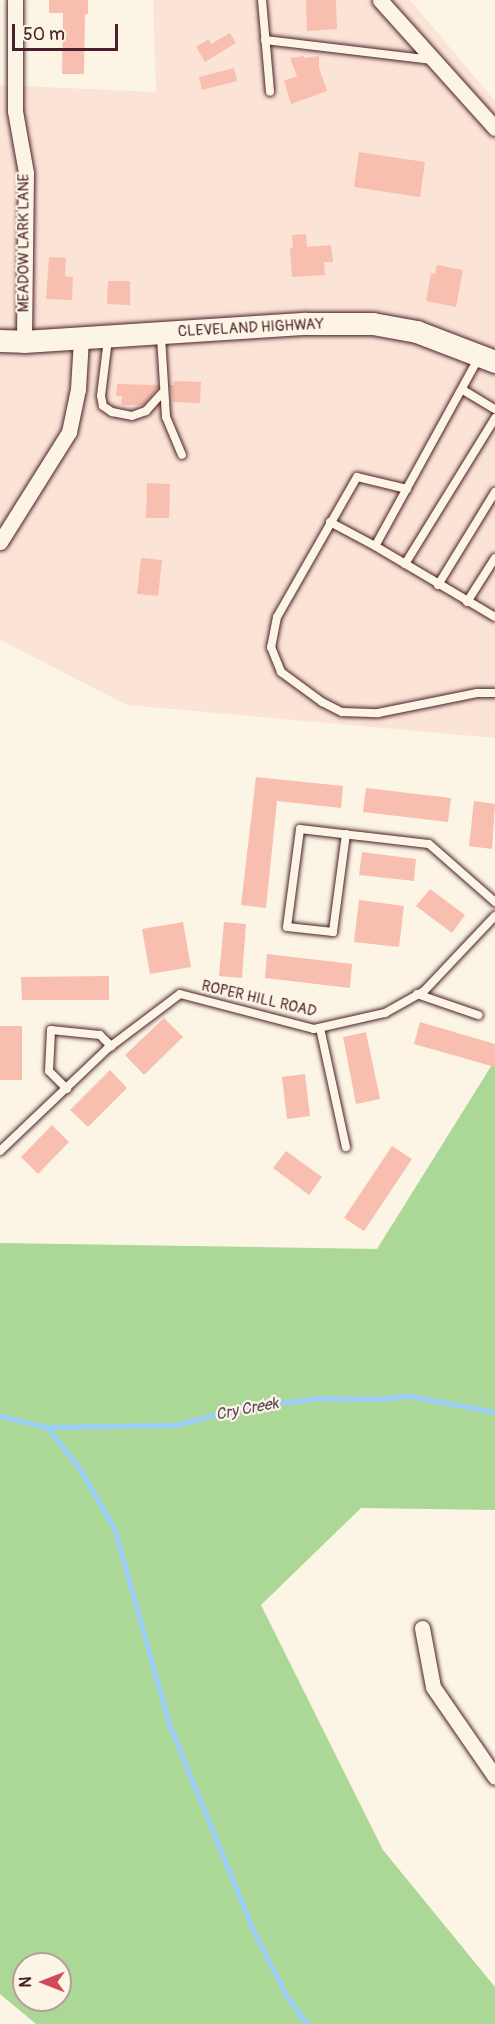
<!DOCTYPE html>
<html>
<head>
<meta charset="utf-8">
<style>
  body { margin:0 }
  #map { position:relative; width:495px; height:2024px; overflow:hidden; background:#fcf5e5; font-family:Pangolin,sans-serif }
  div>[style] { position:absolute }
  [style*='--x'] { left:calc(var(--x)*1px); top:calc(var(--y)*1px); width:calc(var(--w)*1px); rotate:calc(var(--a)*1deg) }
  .built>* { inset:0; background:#fbe4d5 }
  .green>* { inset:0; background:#abd897 }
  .stream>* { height:4.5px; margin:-2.25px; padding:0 2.25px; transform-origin:2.25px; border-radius:2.25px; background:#9acef8 }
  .building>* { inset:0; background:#f8beaf }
  .roads { filter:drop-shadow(0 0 2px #4a1f2b) drop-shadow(0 0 2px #4a1f2b) }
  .service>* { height:8px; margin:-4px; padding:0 4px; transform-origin:4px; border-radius:4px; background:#fcf5e5 }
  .minor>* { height:15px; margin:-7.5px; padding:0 7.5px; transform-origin:7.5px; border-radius:7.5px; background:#fcf5e5 }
  .secondary>* { height:22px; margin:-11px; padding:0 11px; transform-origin:11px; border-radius:11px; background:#fcf5e5 }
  span { translate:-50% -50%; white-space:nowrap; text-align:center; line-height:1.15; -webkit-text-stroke:4.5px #fcf5e5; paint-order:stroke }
  .street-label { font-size:15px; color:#4a1f2b }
  .water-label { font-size:16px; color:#5e4b5e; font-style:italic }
  .north { position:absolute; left:12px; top:1952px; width:60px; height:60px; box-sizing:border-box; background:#fcf5e5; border:2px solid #b59f9b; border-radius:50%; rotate:270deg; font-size:16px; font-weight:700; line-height:24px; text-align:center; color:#4a1f2b }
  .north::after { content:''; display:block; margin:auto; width:21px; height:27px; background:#d1495b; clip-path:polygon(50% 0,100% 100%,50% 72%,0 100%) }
  .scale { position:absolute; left:12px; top:24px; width:106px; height:27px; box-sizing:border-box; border:3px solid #4a1f2b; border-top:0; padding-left:8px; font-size:18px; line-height:21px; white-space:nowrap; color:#4a1f2b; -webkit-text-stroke:4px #fcf5e5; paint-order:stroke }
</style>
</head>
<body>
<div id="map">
  <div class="built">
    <div style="clip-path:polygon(153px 0,410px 0,495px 101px,495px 738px,127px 705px,0 640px,0 85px,156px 92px)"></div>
  </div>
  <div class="green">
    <div style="clip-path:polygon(evenodd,495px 1060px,495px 1510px,361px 1508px,261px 1605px,383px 1850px,495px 1987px,495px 2024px,36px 2024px,0 1994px,0 1243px,377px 1249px,495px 1060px,24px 1964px,60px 1964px,60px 2000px,24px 2000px,24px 1964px)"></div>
  </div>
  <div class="stream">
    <div style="--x:0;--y:1416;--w:48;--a:13.2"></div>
    <div style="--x:47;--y:1427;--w:129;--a:-0.9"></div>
    <div style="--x:176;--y:1425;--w:72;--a:-14.4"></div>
    <div style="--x:246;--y:1407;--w:73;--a:-7.1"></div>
    <div style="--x:318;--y:1398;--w:57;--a:1"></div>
    <div style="--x:375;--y:1399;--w:36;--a:-5"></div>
    <div style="--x:411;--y:1396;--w:86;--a:10.8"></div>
    <div style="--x:47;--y:1427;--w:51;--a:51.3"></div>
    <div style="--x:79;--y:1467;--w:72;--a:59.9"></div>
    <div style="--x:115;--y:1529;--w:201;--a:74.4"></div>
    <div style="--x:169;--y:1723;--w:225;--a:67.8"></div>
    <div style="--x:254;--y:1931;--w:73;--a:63.1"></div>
    <div style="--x:287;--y:1996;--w:34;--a:54"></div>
  </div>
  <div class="building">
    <div style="clip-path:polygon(49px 0,88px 0,88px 14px,85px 14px,84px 74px,62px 74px,63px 13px,49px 13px)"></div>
    <div style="clip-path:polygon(306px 0,336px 0,337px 29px,307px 31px)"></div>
    <div style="clip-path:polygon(230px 33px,236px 43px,205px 62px,196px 47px,209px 39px,211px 44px)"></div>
    <div style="clip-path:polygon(304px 56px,304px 58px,319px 56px,319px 68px,327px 91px,291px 104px,284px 81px,297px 76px,290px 58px)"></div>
    <div style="clip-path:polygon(234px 68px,237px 81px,202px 90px,199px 77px)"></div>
    <div style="clip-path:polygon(359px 152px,425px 162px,420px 197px,354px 187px)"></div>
    <div style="clip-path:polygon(306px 234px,307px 247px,331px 245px,333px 262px,324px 262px,325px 275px,292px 277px,290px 248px,293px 248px,292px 235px)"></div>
    <div style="clip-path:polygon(49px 257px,66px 258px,65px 276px,73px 277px,72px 300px,46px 299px)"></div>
    <div style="clip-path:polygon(437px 265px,463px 270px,456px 307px,426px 301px,431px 273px,435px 274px)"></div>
    <div style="clip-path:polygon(108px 281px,130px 281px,130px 305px,107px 304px)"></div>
    <div style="clip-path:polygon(174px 381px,201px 382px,200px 403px,173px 402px,170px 385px,173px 385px)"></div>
    <div style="clip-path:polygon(117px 384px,158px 385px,158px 388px,144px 405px,121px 405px,122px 396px,116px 396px)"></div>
    <div style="clip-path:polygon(147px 483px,170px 484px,169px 518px,146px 518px)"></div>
    <div style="clip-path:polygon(141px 558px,162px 560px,158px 596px,137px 594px)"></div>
    <div style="clip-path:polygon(256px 777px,343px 786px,341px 808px,277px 801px,266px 908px,241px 905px)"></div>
    <div style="clip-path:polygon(366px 788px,451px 798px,448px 822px,363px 812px)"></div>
    <div style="clip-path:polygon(474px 801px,495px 804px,492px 849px,469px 846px)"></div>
    <div style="clip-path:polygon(362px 852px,416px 859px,414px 881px,359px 875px)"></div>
    <div style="clip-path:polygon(430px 889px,465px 915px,452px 933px,416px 906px)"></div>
    <div style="clip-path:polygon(359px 900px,404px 906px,399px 947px,354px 942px)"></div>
    <div style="clip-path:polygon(183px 922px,191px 967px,150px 974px,142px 929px)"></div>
    <div style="clip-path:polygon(224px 922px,246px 924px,242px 978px,219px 976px)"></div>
    <div style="clip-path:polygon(267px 954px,352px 964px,350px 988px,265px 978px)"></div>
    <div style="clip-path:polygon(109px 976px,109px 1000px,22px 1000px,21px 977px)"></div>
    <div style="clip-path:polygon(164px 1018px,183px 1037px,144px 1075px,125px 1055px)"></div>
    <div style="clip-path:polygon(420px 1022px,495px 1044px,495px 1067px,414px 1044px)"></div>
    <div style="clip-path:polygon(0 1026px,22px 1026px,22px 1080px,0 1080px)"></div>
    <div style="clip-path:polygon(366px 1032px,380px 1099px,356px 1104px,343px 1037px)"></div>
    <div style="clip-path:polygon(110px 1070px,127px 1088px,88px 1127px,70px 1110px)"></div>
    <div style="clip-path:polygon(305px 1074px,310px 1116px,287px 1119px,282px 1077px)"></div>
    <div style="clip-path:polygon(52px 1125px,69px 1142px,38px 1174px,21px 1157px)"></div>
    <div style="clip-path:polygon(392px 1146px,412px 1159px,364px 1231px,344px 1218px)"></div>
    <div style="clip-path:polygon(286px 1151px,322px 1177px,309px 1195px,273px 1168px)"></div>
  </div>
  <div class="roads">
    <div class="service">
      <div style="--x:262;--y:0;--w:92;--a:85"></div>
      <div style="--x:265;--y:40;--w:169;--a:6.8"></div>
      <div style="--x:161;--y:337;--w:80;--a:86.4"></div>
      <div style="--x:166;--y:417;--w:41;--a:67.2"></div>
      <div style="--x:108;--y:339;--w:57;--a:97"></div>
      <div style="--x:101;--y:396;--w:10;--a:79"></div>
      <div style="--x:103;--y:406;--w:11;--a:34"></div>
      <div style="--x:112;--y:412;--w:20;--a:11"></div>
      <div style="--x:132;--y:416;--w:15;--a:-20"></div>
      <div style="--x:146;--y:411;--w:25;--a:-48"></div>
      <div style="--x:478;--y:359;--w:213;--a:118.8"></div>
      <div style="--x:375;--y:546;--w:139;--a:30.6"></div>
      <div style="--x:463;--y:390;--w:37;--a:31"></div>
      <div style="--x:407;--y:489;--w:51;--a:-166.5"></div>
      <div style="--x:357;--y:477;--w:161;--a:119.7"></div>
      <div style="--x:277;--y:617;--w:31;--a:101"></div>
      <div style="--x:271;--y:647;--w:27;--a:68"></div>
      <div style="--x:281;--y:672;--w:51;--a:36.2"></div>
      <div style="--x:322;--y:702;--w:22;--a:27"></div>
      <div style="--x:342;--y:712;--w:36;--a:2"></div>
      <div style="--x:378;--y:713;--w:101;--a:-11.4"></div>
      <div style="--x:477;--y:693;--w:18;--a:0"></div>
      <div style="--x:330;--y:522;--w:51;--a:28.1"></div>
      <div style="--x:405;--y:564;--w:172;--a:-58.3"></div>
      <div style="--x:438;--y:585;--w:109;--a:-58.5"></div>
      <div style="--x:467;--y:602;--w:52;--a:-57.5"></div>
      <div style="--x:346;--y:834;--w:99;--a:97.6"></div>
      <div style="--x:333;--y:932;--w:46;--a:-173.8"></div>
      <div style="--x:287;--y:927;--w:99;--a:-82.4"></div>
      <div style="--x:300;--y:829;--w:60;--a:6.7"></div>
      <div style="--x:360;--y:836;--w:69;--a:6.6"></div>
      <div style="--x:429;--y:844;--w:88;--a:41.3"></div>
      <div style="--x:417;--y:994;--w:65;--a:19"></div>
      <div style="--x:320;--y:1028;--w:122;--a:77.7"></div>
      <div style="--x:67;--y:1089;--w:25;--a:-135"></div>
      <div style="--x:49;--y:1071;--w:41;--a:-87.2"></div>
      <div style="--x:51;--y:1030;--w:49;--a:5.8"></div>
      <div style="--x:100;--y:1035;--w:16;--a:45"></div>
      <div style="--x:0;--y:1151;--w:148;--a:-43.6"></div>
      <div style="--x:107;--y:1049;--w:91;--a:-37"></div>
      <div style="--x:180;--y:994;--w:138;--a:14.6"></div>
      <div style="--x:314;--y:1029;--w:73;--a:-12.7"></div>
      <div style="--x:385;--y:1013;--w:45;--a:-29.4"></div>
      <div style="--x:424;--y:991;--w:103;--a:-46.6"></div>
    </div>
    <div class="minor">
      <div style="--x:15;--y:0;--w:111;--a:90"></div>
      <div style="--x:15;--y:111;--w:63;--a:79.9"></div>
      <div style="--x:26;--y:173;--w:169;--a:90.7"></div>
      <div style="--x:380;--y:0;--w:172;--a:48.1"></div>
      <div style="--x:0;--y:542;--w:130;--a:-57.9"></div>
      <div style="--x:69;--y:432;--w:44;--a:-78.2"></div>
      <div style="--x:78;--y:389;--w:50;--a:-86.6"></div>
      <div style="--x:422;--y:1628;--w:60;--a:79.4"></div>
      <div style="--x:433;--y:1687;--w:109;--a:55.4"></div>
    </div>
    <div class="secondary">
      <div style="--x:0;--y:341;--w:24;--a:2"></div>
      <div style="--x:24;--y:342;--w:283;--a:-3.7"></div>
      <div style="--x:306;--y:324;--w:67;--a:0"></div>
      <div style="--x:373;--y:324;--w:45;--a:10.3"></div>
      <div style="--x:417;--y:332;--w:84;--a:21"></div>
    </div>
  </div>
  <div class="street-label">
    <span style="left:24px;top:243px;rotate:-90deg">MEADOW LARK LANE</span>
    <span style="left:251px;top:328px;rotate:-3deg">CLEVELAND HIGHWAY</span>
    <span style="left:259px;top:999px;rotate:13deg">ROPER HILL ROAD</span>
  </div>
  <div class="water-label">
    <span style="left:247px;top:1409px;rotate:-11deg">Cry Creek</span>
  </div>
  <div class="north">N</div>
  <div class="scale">50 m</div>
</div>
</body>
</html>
